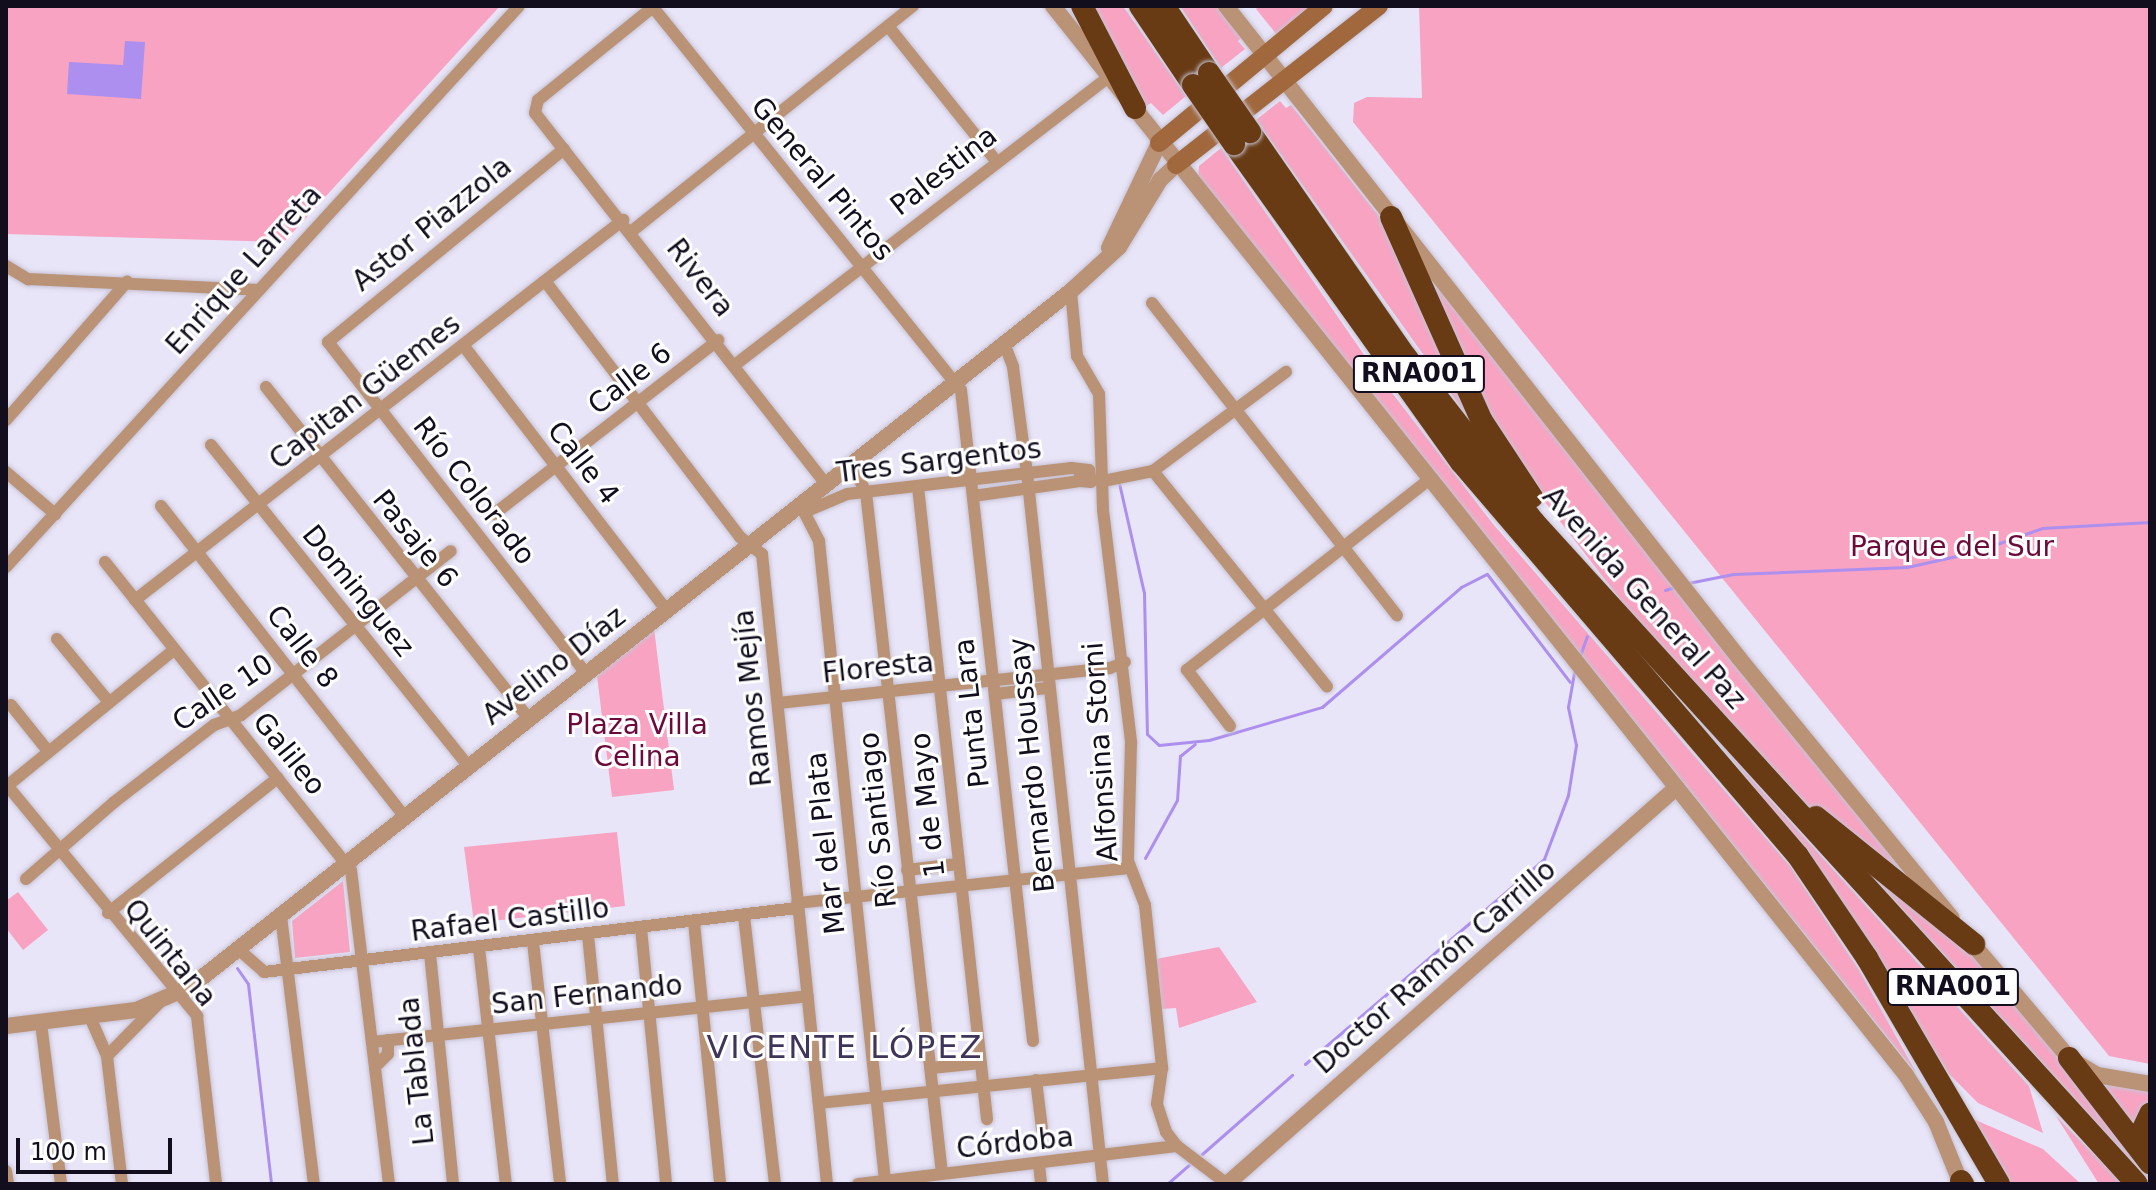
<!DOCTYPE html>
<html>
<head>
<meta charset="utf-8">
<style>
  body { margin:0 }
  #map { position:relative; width:2156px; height:1190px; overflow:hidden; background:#e9e5f8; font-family:"DejaVu Sans",sans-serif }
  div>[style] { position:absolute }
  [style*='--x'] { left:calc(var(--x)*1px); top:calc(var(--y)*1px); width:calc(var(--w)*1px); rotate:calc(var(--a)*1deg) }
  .green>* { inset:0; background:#f8a3c1 }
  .water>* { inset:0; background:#ac8fee }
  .stream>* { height:3px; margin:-1.5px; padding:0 1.5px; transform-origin:1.5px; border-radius:1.5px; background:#ac8fee }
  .roads { filter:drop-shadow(0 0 2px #c7c3d5) drop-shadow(0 0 2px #c7c3d5) }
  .minor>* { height:12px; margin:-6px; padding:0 6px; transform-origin:6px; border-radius:6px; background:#ba9377 }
  .tertiary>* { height:16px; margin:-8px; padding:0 8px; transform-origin:8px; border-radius:8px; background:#ba9377 }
  .secondary>* { height:18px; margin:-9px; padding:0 9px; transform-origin:9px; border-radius:9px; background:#a1683d }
  .motorway>* { height:22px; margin:-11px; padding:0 11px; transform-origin:11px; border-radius:11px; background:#693b14 }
  .bridges { filter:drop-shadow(0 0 2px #c7c3d5) drop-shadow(0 0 2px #c7c3d5) }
  .motorway-bridge>* { height:22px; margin:-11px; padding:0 11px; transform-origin:11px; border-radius:11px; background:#693b14 }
  span { translate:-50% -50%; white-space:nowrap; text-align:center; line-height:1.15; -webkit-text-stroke:6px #fff; paint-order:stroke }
  .shield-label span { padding:2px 6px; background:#fff; border:2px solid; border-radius:6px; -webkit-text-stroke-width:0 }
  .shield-label { font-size:26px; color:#130e1e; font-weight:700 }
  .street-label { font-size:28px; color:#130e1e }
  .park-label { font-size:28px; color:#6c0a3c }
  .quarter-label { font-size:32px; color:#3f3459; letter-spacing:2px }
  .frame { position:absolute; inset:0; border:8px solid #130e1e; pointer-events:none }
  .scale { position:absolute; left:16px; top:1138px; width:156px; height:36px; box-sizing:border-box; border:4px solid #130e1e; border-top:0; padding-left:10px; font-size:24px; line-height:28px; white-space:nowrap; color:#130e1e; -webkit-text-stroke:6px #fff; paint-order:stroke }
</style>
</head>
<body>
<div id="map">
  <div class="green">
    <div style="clip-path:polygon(6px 6px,500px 6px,284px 242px,6px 234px)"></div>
    <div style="clip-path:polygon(1086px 6px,1123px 6px,1186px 96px,1163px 115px,1151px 103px,1146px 106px)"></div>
    <div style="clip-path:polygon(1180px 6px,1217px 6px,1242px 37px,1238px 41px,1245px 49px,1221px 68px)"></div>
    <div style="clip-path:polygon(1259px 6px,1315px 6px,1278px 36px,1256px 9px)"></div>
    <div style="clip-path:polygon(1419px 6px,2150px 6px,2150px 1064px,2109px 1056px,1353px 122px,1354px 103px,1367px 97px,1422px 98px)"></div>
    <div style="clip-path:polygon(1280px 101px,1286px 108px,1291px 105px,1393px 234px,1485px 441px,1256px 120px)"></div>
    <div style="clip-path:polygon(1221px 148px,1376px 372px,1493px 524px,1790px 866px,1859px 970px,1917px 1074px,1198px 176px,1199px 166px)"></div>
    <div style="clip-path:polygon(1418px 257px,1929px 899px,1822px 821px,1627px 608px,1538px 493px,1490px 419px)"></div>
    <div style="clip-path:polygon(654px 628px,674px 790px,612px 797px,597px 676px)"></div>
    <div style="clip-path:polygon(1726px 751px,2029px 1086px,2043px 1133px,1978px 1103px,1949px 1074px,1829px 883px)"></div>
    <div style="clip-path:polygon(617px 832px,625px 906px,474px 923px,464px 847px)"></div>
    <div style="clip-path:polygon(1865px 868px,1972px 954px,2067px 1064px,2150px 1171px,2150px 1181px)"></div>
    <div style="clip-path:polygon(343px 881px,350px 952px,295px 958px,292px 921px)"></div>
    <div style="clip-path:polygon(18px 892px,48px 930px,23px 950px,6px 928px,6px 901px)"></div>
    <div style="clip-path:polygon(1219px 947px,1257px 1002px,1179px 1028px,1176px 1008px,1162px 1009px,1156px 959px)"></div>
    <div style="clip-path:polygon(2095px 1081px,2150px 1090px,2150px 1104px,2136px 1130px)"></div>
    <div style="clip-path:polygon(2056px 1116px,2123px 1184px,2099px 1184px)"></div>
    <div style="clip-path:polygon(1973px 1119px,2043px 1149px,2081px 1184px,2010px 1184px)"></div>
  </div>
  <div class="water">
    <div style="clip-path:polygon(125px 41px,145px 42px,141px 99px,67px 94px,69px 62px,123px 65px)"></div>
  </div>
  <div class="stream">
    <div style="--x:1119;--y:483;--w:113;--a:77.2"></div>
    <div style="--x:1144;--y:593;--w:141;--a:88.8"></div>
    <div style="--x:1147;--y:734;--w:16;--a:43"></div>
    <div style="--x:1159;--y:745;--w:50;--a:-5.7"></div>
    <div style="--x:1209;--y:740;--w:118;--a:-16.3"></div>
    <div style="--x:1322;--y:707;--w:184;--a:-40.8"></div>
    <div style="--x:1461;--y:587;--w:29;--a:-27"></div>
    <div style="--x:1487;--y:574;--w:136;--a:52.5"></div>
    <div style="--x:1688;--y:583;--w:46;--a:-11.3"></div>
    <div style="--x:1733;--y:574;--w:174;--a:-2.3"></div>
    <div style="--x:1907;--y:567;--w:69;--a:-12.6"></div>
    <div style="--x:1974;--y:552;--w:72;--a:-19.4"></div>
    <div style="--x:2042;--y:528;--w:108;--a:-3.2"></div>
    <div style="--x:1665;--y:590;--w:13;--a:-18"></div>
    <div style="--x:1579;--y:658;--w:23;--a:-70"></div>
    <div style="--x:1145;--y:858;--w:66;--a:-61.1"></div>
    <div style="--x:1177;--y:800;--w:44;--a:-86.1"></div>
    <div style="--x:1180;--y:756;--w:19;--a:-39"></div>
    <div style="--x:237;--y:968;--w:19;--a:55"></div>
    <div style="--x:248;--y:984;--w:201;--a:83.4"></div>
    <div style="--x:1305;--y:1064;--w:315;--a:-40.6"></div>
    <div style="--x:1544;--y:859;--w:68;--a:-69.4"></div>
    <div style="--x:1568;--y:795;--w:51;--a:-80.9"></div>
    <div style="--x:1576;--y:745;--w:39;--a:-102"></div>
    <div style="--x:1568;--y:707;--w:39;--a:-80"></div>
    <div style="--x:1202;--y:1154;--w:120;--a:-41.3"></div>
    <div style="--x:1167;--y:1184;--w:29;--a:-41"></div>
  </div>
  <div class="roads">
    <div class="minor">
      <div style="--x:652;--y:6;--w:493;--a:51.2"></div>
      <div style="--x:961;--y:390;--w:655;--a:83.69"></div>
      <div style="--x:653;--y:7;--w:148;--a:141"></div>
      <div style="--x:538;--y:100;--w:13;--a:103"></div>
      <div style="--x:535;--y:113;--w:472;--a:51.9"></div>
      <div style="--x:888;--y:26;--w:173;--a:51.3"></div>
      <div style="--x:564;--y:149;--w:305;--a:140.7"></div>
      <div style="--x:328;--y:342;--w:420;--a:52.1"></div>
      <div style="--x:632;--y:231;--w:360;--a:-38.7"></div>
      <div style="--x:6;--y:266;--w:26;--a:31"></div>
      <div style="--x:28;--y:279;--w:231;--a:2.7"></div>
      <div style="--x:545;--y:281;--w:322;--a:52.7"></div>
      <div style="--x:740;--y:537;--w:28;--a:38"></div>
      <div style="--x:762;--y:554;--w:633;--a:84.11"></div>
      <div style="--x:1071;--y:291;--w:65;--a:84.7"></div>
      <div style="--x:1077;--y:356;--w:44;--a:59.9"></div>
      <div style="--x:1099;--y:394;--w:116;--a:88"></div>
      <div style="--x:1103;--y:510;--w:235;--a:83.1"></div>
      <div style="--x:1131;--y:743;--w:118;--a:91.5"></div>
      <div style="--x:1128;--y:861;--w:47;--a:68.9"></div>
      <div style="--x:1145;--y:905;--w:164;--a:84"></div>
      <div style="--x:1162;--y:1068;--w:36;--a:98"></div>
      <div style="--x:1157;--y:1104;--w:29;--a:72"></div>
      <div style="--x:1166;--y:1132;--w:18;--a:52"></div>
      <div style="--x:1177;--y:1146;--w:63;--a:37.2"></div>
      <div style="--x:1152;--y:303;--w:397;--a:51.9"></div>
      <div style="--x:1004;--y:343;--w:26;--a:69"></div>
      <div style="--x:1013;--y:367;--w:107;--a:82.5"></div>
      <div style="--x:1027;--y:473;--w:715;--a:83.9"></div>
      <div style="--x:463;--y:345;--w:334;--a:52.5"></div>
      <div style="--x:736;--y:364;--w:468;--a:-37.6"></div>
      <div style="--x:266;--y:387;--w:424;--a:51.6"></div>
      <div style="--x:6;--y:420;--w:184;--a:-48.8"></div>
      <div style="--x:211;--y:445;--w:413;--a:51.3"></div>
      <div style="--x:851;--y:464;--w:32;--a:62"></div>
      <div style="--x:866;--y:492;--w:686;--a:83.64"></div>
      <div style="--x:1153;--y:471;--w:277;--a:51.1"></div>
      <div style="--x:6;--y:472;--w:65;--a:40.6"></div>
      <div style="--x:1103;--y:481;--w:51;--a:-11.3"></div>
      <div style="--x:1153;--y:471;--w:166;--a:-36.7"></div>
      <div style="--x:918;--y:487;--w:636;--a:83.77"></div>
      <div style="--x:973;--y:496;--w:108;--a:-8"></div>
      <div style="--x:800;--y:504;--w:42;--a:62.8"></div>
      <div style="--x:819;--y:541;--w:643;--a:84.11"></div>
      <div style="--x:161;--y:506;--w:395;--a:51.9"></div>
      <div style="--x:807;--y:511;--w:43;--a:-23"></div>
      <div style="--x:847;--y:494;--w:226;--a:-6.6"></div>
      <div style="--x:1071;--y:468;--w:18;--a:6"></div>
      <div style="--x:1089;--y:470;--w:12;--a:81"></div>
      <div style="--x:1091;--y:482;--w:11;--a:-175"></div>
      <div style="--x:1080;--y:481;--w:9;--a:-90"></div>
      <div style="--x:494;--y:514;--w:284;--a:-37.8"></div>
      <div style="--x:105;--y:562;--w:394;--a:51.4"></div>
      <div style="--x:351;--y:870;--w:316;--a:83.1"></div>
      <div style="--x:6;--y:567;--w:760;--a:-47.56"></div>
      <div style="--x:135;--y:600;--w:619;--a:-37.91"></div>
      <div style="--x:57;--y:639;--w:82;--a:50.5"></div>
      <div style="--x:995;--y:694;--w:52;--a:-6.6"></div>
      <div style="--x:778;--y:703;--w:334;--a:-6"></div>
      <div style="--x:1110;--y:668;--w:16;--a:-22"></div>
      <div style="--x:11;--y:705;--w:59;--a:51.2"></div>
      <div style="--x:1230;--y:726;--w:71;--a:-127.5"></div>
      <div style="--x:1187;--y:670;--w:309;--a:-38.2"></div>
      <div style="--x:6;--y:784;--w:301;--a:50.5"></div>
      <div style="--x:197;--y:1016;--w:169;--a:83.5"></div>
      <div style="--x:7;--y:786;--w:215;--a:-39.2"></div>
      <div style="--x:907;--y:870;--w:51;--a:-6.7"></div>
      <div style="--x:26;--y:879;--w:116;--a:-41.1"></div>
      <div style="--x:113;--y:803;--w:128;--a:-37.7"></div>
      <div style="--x:214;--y:725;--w:29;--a:-20"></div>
      <div style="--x:241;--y:715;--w:266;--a:-38"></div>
      <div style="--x:797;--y:903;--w:335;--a:-6"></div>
      <div style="--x:108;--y:913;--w:217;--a:-38.5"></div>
      <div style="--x:281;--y:916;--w:270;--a:83"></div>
      <div style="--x:744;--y:916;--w:270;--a:83.4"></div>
      <div style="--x:694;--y:922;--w:263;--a:84.3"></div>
      <div style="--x:641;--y:928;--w:257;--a:84.4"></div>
      <div style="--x:588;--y:935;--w:250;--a:84.3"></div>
      <div style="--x:533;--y:942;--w:244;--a:83.6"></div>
      <div style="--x:479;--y:948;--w:238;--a:83.5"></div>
      <div style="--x:238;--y:949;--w:35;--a:41"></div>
      <div style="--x:264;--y:972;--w:537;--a:-6.85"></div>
      <div style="--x:430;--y:953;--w:232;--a:84.3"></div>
      <div style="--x:90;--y:1017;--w:43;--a:66.4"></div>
      <div style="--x:41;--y:1023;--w:162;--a:82.9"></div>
      <div style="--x:372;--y:1042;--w:438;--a:-6"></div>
      <div style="--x:378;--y:1064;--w:14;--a:-45"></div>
      <div style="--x:388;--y:1054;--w:14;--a:-90"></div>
      <div style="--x:931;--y:1068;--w:50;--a:-5.7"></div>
      <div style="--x:1036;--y:1080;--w:49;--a:83"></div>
      <div style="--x:819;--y:1103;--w:345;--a:-5.8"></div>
      <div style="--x:1039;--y:1164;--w:20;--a:84"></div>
      <div style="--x:6;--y:1171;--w:13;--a:81"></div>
      <div style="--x:122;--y:1184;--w:129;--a:-96.7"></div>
      <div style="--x:107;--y:1056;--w:74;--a:-45.5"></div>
      <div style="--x:858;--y:1184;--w:321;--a:-6.8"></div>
    </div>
    <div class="tertiary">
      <div style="--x:1053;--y:6;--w:1368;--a:51.41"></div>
      <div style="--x:1906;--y:1075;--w:56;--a:57.4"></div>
      <div style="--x:1936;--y:1122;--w:67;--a:68"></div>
      <div style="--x:1226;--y:6;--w:830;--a:51.8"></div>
      <div style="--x:1739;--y:658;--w:336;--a:50.7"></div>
      <div style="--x:1109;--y:248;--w:116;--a:-64.5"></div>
      <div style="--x:1966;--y:936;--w:160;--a:49.8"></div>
      <div style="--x:2069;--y:1058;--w:33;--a:31"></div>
      <div style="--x:2097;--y:1075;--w:54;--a:9.6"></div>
      <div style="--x:6;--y:1026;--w:131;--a:-7"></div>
      <div style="--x:136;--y:1010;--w:59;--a:-23.1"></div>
      <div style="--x:190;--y:987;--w:1123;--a:-38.31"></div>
      <div style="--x:1071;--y:291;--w:65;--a:-42.5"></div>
      <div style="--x:1119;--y:247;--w:79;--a:-58.5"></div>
      <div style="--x:1160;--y:180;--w:22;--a:-43"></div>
      <div style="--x:1227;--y:1184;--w:599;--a:-41.41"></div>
    </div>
    <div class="secondary">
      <div style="--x:1159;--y:143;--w:214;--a:-39.7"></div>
      <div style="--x:1176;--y:165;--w:258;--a:-38.1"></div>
    </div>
    <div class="motorway">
      <div style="--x:1082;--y:6;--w:115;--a:62.5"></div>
      <div style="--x:1140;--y:6;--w:95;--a:56.1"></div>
      <div style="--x:1164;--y:6;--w:81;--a:56.1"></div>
      <div style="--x:1250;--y:132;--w:274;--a:55.3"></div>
      <div style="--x:1406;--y:357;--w:209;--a:52.2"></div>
      <div style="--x:1534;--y:522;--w:895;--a:47.67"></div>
      <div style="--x:1234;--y:144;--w:391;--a:54.5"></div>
      <div style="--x:1461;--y:462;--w:518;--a:49.46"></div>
      <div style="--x:1798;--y:856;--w:123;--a:55.9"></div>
      <div style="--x:1867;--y:958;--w:262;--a:59.7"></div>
      <div style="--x:1391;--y:217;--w:223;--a:66"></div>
      <div style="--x:1482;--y:421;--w:91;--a:56.7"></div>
      <div style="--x:1816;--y:817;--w:203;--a:38.8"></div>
      <div style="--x:2069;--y:1058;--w:133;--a:52.4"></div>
      <div style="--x:2147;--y:1155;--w:26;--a:-99"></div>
      <div style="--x:2143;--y:1129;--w:17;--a:-65"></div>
      <div style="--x:1961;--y:1181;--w:4;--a:56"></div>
    </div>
  </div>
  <div class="bridges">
    <div class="motorway-bridge">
      <div style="--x:1209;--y:73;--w:72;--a:55.2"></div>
      <div style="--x:1193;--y:85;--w:72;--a:55.2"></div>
    </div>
  </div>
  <div class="shield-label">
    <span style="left:1419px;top:374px">RNA001</span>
    <span style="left:1953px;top:987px">RNA001</span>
  </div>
  <div class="street-label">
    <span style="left:944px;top:171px;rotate:-38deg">Palestina</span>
    <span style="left:822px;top:179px;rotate:50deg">General Pintos</span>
    <span style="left:432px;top:224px;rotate:-39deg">Astor Piazzola</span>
    <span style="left:244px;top:270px;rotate:-48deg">Enrique Larreta</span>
    <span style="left:700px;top:278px;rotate:52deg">Rivera</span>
    <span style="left:630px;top:379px;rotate:-38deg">Calle 6</span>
    <span style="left:365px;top:392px;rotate:-38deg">Capitan Güemes</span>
    <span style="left:939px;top:461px;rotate:-7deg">Tres Sargentos</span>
    <span style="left:583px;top:463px;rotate:52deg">Calle 4</span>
    <span style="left:474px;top:491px;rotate:52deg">Río Colorado</span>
    <span style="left:415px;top:539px;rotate:51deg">Pasaje 6</span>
    <span style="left:358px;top:591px;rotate:51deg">Dominguez</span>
    <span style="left:1644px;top:598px;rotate:48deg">Avenida General Paz</span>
    <span style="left:302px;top:647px;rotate:52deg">Calle 8</span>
    <span style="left:554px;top:666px;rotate:-38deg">Avelino Díaz</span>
    <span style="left:878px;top:668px;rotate:-6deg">Floresta</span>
    <span style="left:223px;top:693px;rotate:-34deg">Calle 10</span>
    <span style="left:753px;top:698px;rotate:-96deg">Ramos Mejía</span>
    <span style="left:972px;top:713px;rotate:-96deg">Punta Lara</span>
    <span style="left:1101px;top:752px;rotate:-94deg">Alfonsina Storni</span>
    <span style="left:289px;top:754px;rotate:51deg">Galileo</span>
    <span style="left:1032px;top:765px;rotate:-96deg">Bernardo Houssay</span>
    <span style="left:928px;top:805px;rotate:-96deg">1 de Mayo</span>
    <span style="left:878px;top:820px;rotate:-96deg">Río Santiago</span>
    <span style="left:826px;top:843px;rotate:-96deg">Mar del Plata</span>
    <span style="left:510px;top:920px;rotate:-7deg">Rafael Castillo</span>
    <span style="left:170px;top:953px;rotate:51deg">Quintana</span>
    <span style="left:1435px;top:967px;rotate:-41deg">Doctor Ramón Carrillo</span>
    <span style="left:587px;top:995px;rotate:-6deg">San Fernando</span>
    <span style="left:417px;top:1071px;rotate:-96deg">La Tablada</span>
    <span style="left:1015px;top:1143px;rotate:-6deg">Córdoba</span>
  </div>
  <div class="park-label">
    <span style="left:1952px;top:547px">Parque del Sur</span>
    <span style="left:637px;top:741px">Plaza Villa<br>Celina</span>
  </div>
  <div class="quarter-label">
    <span style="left:845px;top:1047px">VICENTE LÓPEZ</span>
  </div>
  <div class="frame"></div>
  <div class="scale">100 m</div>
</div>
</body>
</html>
